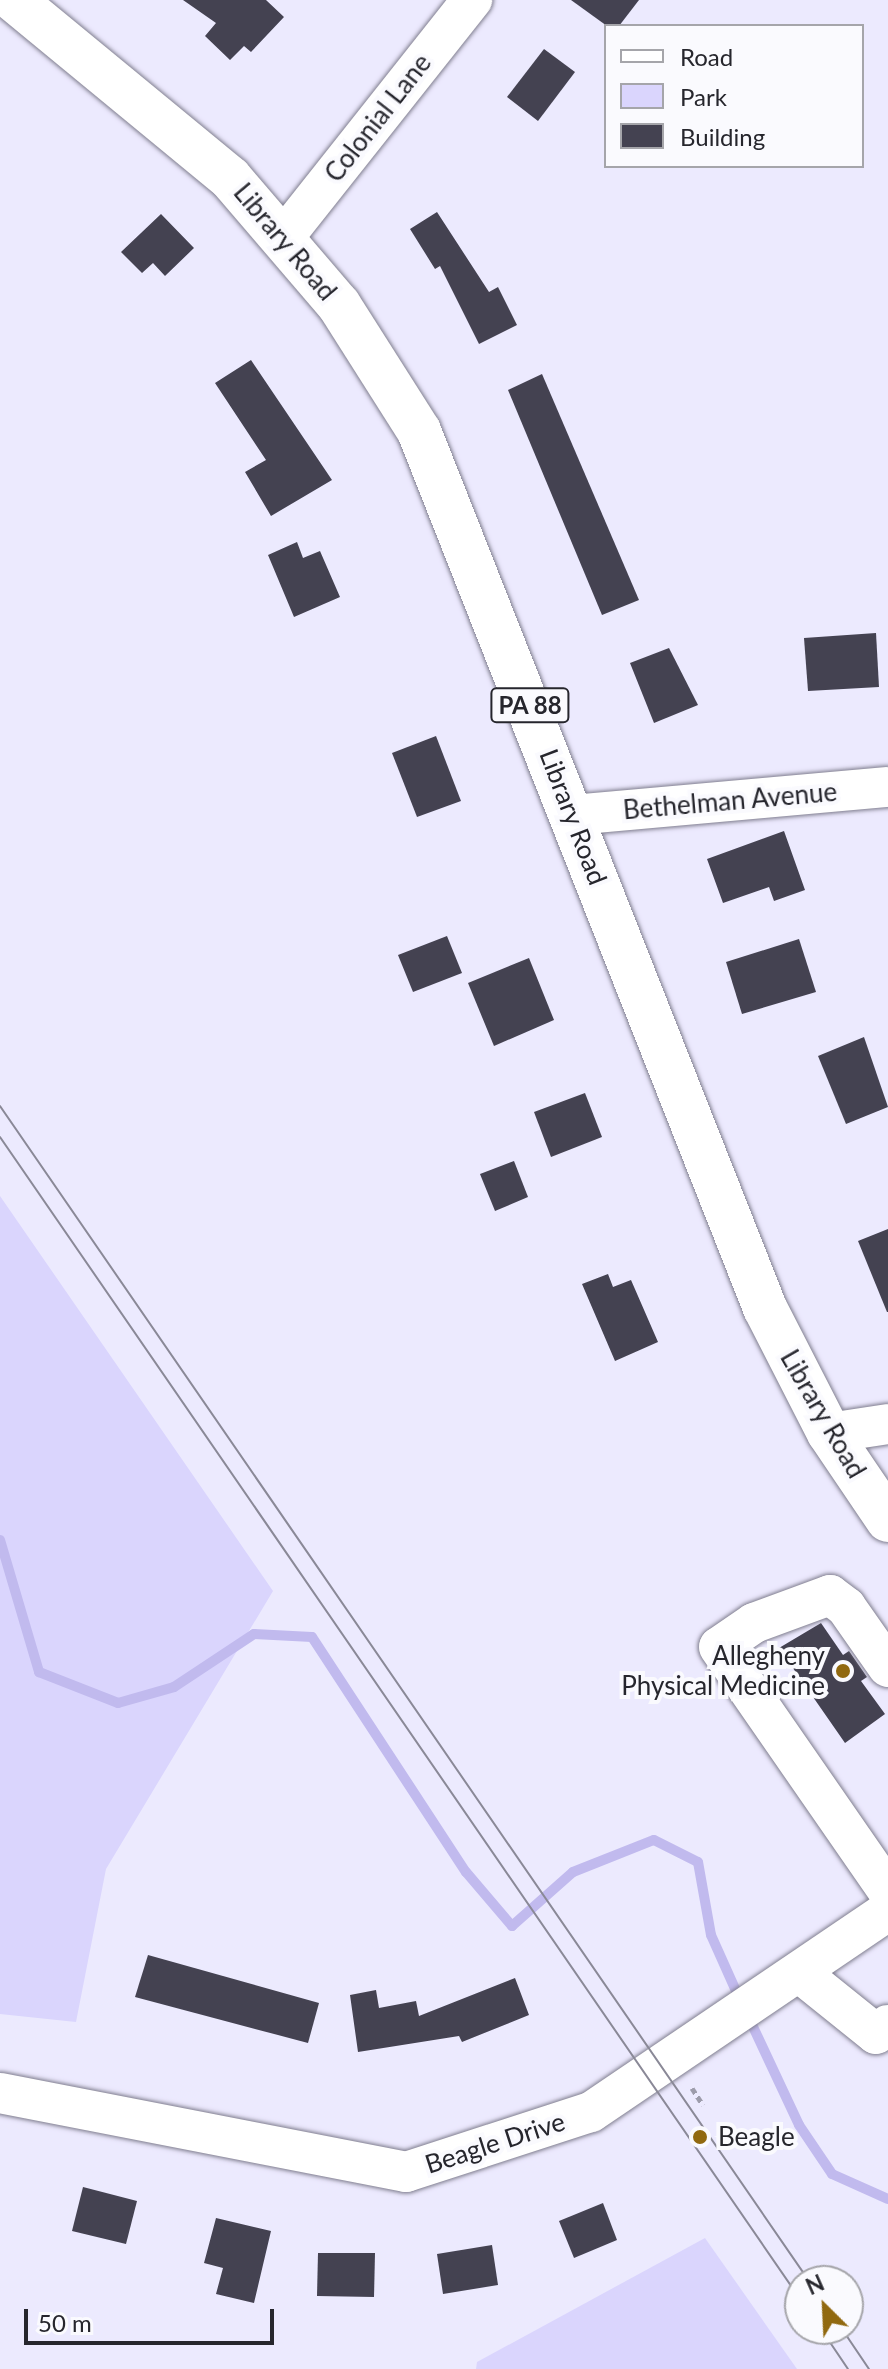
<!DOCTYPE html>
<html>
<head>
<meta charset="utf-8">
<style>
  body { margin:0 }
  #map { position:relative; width:888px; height:2369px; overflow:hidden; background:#eceafe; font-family:Lato,sans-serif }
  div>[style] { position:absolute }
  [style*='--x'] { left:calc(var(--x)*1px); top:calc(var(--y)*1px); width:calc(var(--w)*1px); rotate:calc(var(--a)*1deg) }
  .green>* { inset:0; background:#dad5fd }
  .stream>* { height:10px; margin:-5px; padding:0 5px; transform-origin:5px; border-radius:5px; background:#c1baee }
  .building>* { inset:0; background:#444251 }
  .path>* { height:5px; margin-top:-2.5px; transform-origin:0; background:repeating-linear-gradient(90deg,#9d9cab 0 6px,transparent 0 10px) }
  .roads { filter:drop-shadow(0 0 2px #807e8f) drop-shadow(0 0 2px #807e8f) }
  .minor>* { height:40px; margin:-20px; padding:0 20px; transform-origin:20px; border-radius:20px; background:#fff }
  .major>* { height:44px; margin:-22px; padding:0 22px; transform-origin:22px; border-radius:22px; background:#fff }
  .tram>* { height:2px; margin:-1px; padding:0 1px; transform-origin:1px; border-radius:1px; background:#8a8997 }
  .dots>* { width:22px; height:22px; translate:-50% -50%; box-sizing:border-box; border:4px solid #fafafe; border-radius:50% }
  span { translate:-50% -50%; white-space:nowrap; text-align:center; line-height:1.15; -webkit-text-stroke:8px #fafafe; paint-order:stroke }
  .shield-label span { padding:2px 6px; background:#fafafe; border:2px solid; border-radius:6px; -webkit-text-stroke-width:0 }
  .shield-label { font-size:24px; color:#26262d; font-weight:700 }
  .street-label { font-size:26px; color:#26262d }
  .poi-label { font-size:26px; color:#26262d }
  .right { translate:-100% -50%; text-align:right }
  .left { translate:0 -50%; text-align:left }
  .legend { position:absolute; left:604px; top:24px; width:260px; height:144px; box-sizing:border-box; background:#fafafe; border:2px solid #a5a5aa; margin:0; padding:10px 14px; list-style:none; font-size:24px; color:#26262d }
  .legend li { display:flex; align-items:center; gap:16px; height:40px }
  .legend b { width:40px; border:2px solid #a5a5aa }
  .north { position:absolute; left:784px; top:2265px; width:80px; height:80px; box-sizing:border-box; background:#fafafe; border:2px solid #a5a5aa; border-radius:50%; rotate:336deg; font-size:22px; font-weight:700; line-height:32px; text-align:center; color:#26262d }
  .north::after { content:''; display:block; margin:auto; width:28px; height:36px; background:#916910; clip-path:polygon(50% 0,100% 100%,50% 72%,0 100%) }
  .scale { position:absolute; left:24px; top:2309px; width:250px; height:36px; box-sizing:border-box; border:4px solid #26262d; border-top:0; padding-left:10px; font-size:24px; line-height:28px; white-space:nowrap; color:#26262d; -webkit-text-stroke:6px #fafafe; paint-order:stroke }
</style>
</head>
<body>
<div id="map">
  <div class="green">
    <div style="clip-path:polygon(0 1196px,273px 1591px,106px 1869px,76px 2022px,0 2014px)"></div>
    <div style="clip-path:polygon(705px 2238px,797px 2369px,476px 2369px,477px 2362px)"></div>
  </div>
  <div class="stream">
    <div style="--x:0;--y:1540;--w:138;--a:73.5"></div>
    <div style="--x:39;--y:1672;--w:85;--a:21.4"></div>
    <div style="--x:118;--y:1703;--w:58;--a:-15.9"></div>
    <div style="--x:174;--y:1687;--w:96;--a:-33.5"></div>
    <div style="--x:254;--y:1634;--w:58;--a:3"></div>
    <div style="--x:312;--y:1637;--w:281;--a:56.8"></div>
    <div style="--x:466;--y:1872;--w:71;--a:49.6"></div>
    <div style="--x:512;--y:1926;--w:81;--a:-41.5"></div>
    <div style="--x:573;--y:1872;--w:87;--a:-21.6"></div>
    <div style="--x:654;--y:1840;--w:49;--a:26.6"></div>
    <div style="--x:698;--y:1862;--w:74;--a:79.9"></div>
    <div style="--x:711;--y:1935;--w:73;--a:65.9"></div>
    <div style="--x:748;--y:2016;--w:120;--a:64.9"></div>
    <div style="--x:799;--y:2125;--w:59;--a:56"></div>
    <div style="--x:832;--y:2174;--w:61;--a:24.1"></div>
  </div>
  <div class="building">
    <div style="clip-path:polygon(183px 0,266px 0,284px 17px,251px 52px,244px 46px,230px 60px,205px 36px,216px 23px)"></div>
    <div style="clip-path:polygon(571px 0,639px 0,619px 26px,607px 26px)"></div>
    <div style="clip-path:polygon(544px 49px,575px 72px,538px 121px,507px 97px)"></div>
    <div style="clip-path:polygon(437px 212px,489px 292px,498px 287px,517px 325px,479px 344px,440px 266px,435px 269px,410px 229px)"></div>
    <div style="clip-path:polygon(161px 214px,194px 248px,165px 276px,153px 263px,142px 273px,121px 252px)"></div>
    <div style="clip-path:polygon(251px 360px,332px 480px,271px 516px,245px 472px,266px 460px,215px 383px)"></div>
    <div style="clip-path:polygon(542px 374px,639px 600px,602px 615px,508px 390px)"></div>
    <div style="clip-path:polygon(297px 542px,303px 558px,320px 551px,340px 597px,294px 617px,268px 555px)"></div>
    <div style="clip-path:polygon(876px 633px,879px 687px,808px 691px,804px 638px)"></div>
    <div style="clip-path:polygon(669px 648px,698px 705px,654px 723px,630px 663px)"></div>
    <div style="clip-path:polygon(436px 736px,461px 801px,417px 817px,392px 753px)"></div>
    <div style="clip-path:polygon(784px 831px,805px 890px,774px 901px,769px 887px,723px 903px,707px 859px)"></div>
    <div style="clip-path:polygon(447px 936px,462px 973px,413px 992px,398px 955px)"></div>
    <div style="clip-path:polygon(799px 939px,816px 992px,742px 1014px,726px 962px)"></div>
    <div style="clip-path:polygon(529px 958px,554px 1020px,494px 1046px,468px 983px)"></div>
    <div style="clip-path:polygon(864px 1037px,888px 1107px,846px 1124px,818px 1056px)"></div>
    <div style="clip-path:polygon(585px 1093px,602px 1137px,551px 1157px,534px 1112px)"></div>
    <div style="clip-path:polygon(514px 1161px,528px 1197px,495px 1211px,480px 1174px)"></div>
    <div style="clip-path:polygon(888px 1229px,888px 1312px,887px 1312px,858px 1241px)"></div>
    <div style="clip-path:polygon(608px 1274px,613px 1287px,631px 1280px,658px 1342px,615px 1361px,582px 1284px)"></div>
    <div style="clip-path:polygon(821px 1623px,843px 1655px,849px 1651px,867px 1677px,861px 1681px,885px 1714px,845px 1743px,779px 1648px)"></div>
    <div style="clip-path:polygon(148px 1955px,319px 2003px,308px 2043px,135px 1997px)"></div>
    <div style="clip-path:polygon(515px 1978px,529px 2015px,462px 2042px,459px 2036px,358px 2052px,350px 1995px,376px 1990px,379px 2008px,416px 2001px,419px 2016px)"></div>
    <div style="clip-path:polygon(83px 2187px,137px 2201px,126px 2244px,72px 2231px)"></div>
    <div style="clip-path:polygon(603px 2203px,617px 2240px,574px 2258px,559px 2221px)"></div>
    <div style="clip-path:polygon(216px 2218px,271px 2231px,254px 2303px,216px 2294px,223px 2268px,204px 2263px)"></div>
    <div style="clip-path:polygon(492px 2245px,498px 2285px,443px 2294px,437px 2254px)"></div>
    <div style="clip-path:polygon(318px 2253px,375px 2253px,374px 2297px,317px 2296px)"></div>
  </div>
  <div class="path">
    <div style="--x:692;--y:2088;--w:20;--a:57"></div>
  </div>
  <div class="roads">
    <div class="minor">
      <div style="--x:284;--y:237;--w:303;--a:-51.6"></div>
      <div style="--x:573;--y:815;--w:316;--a:-5.1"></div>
      <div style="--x:829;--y:1433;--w:60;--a:-8.7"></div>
      <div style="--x:888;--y:1667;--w:73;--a:-125"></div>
      <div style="--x:846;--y:1607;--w:20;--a:-143"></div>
      <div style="--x:830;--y:1595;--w:81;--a:159.8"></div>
      <div style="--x:754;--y:1623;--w:42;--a:145.6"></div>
      <div style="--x:719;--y:1647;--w:297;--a:55.3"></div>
      <div style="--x:800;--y:1973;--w:97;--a:38.8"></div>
      <div style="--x:876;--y:2034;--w:15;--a:-37"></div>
      <div style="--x:0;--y:2093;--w:414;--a:11"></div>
      <div style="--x:406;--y:2172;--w:194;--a:-18"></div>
      <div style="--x:591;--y:2112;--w:359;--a:-34.1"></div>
    </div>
    <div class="major">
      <div style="--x:14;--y:0;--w:280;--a:39.5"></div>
      <div style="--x:230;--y:178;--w:167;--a:49.4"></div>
      <div style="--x:339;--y:305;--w:149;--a:57.6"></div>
      <div style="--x:419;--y:431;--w:943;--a:68.47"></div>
      <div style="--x:765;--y:1308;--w:140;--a:62.9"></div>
      <div style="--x:829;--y:1433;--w:105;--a:55.9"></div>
    </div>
  </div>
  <div class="tram">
    <div style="--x:0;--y:1106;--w:1427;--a:55.45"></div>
    <div style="--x:0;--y:1137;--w:1411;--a:55.45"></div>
    <div style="--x:821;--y:2329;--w:48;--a:56"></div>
    <div style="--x:842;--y:2329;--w:48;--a:56"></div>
  </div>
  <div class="dots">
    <div style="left:843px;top:1671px;background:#916910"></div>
    <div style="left:700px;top:2137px;background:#916910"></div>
  </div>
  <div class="shield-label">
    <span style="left:530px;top:705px">PA 88</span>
  </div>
  <div class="street-label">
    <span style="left:378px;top:118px;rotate:-52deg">Colonial Lane</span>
    <span style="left:285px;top:242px;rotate:50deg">Library Road</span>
    <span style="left:730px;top:801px;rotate:-5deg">Bethelman Avenue</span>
    <span style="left:573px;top:817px;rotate:69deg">Library Road</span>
    <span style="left:823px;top:1414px;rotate:60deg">Library Road</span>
    <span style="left:495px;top:2143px;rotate:-18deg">Beagle Drive</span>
  </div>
  <div class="poi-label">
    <span class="right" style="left:825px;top:1671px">Allegheny<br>Physical Medicine</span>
    <span class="left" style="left:718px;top:2137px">Beagle</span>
  </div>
  <ul class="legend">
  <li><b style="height:10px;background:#fff"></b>Road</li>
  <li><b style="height:22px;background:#dad5fd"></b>Park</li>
  <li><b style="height:22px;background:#444251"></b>Building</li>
  </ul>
  <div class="north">N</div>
  <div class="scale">50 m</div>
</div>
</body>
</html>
